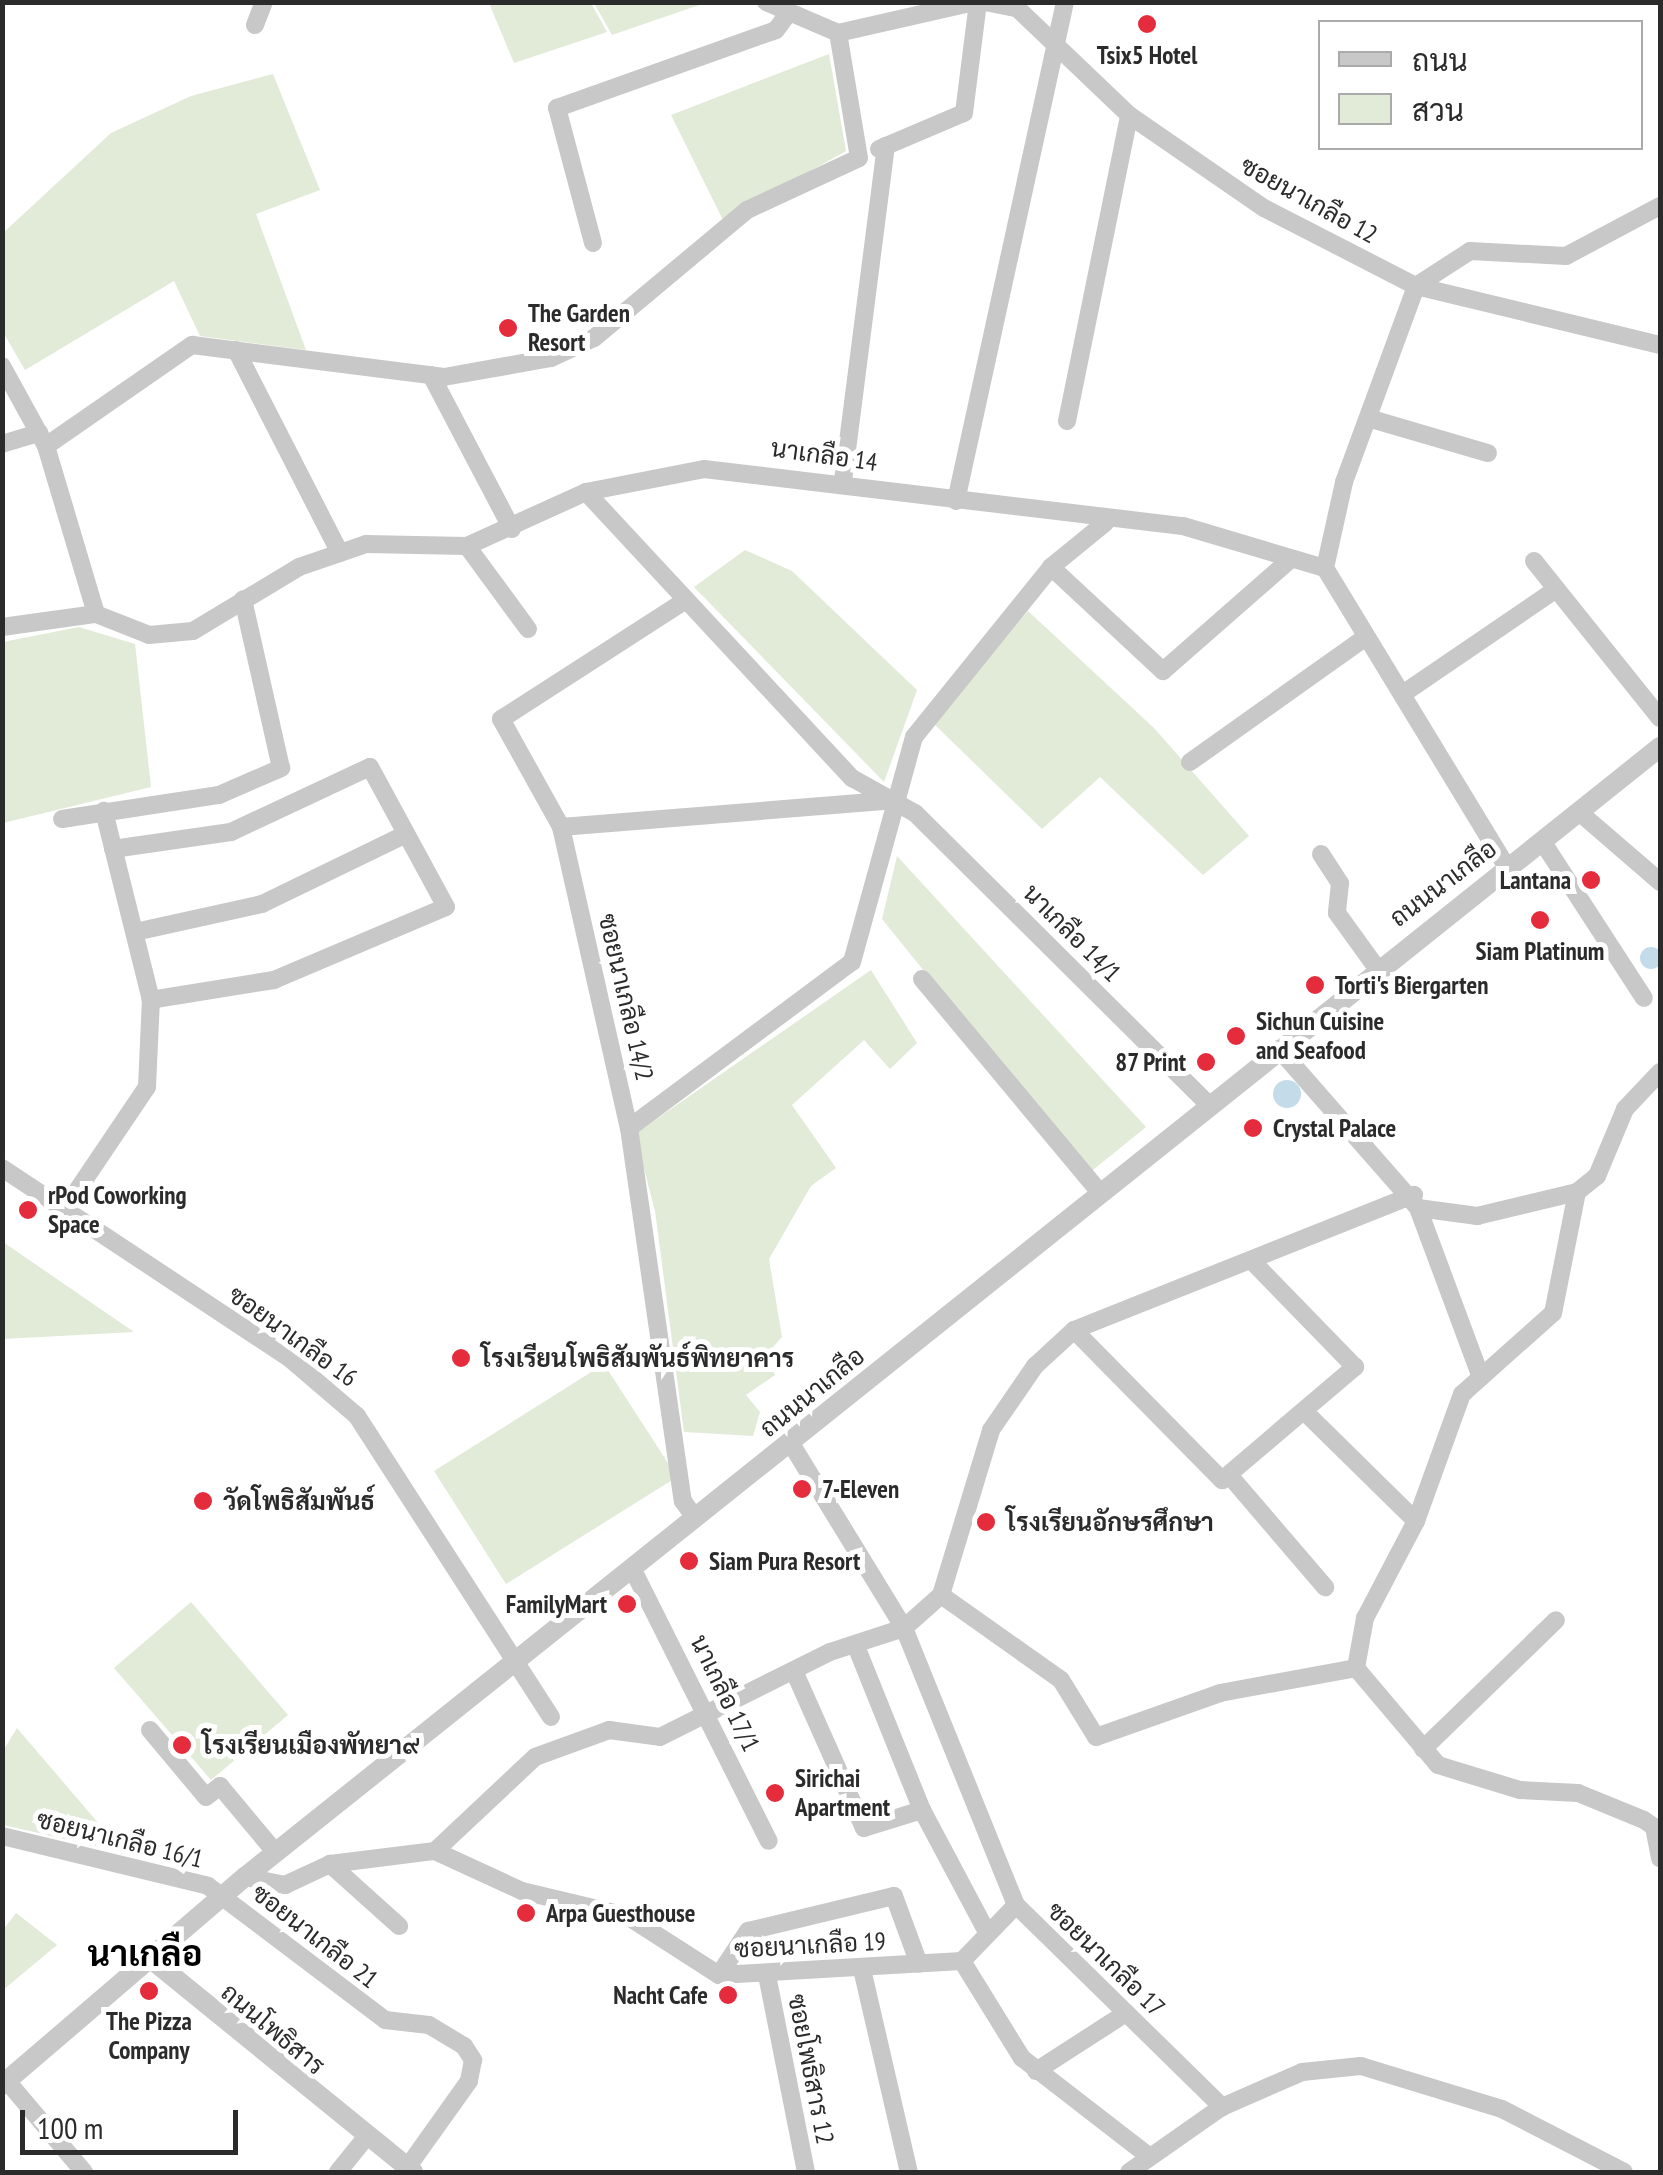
<!DOCTYPE html>
<html>
<head>
<meta charset="utf-8">
<style>
  body { margin:0 }
  #map { position:relative; width:1663px; height:2175px; overflow:hidden; background:#fff; font-family:"PT Sans Narrow",Sarabun,sans-serif }
  div>[style] { position:absolute }
  [style*='--x'] { left:calc(var(--x)*1px); top:calc(var(--y)*1px); width:calc(var(--w)*1px); rotate:calc(var(--a)*1deg) }
  .green>* { inset:0; background:#e2ead8 }
  .water>* { inset:0; background:#c4dcea }
  .round { border-radius:50% }
  .minor>* { height:18px; margin:-9px; padding:0 9px; transform-origin:9px; border-radius:9px; background:#c8c8c8 }
  .tertiary>* { height:20px; margin:-10px; padding:0 10px; transform-origin:10px; border-radius:10px; background:#c8c8c8 }
  .dots>* { width:28px; height:28px; translate:-50% -50%; box-sizing:border-box; border:5px solid #fff; border-radius:50% }
  span { translate:-50% -50%; white-space:nowrap; text-align:center; line-height:1.15; -webkit-text-stroke:10px #fff; paint-order:stroke }
  .poi-label { font-size:25px; color:#2b2b2b; font-weight:700 }
  .left { translate:0 -50%; text-align:left }
  .right { translate:-100% -50%; text-align:right }
  .street-label { font-size:25px; color:#2b2b2b }
  .district-label { font-size:35px; color:#000; font-weight:700 }
  .frame { position:absolute; inset:0; border:5px solid #2b2b2b; pointer-events:none }
  .legend { position:absolute; left:1318px; top:20px; width:325px; height:130px; box-sizing:border-box; background:#fff; border:2px solid #aaa; margin:0; padding:12px 18px; list-style:none; font-size:30px; color:#2b2b2b }
  .legend li { display:flex; align-items:center; gap:20px; height:50px }
  .legend b { width:50px; border:2px solid #aaa }
  .scale { position:absolute; left:20px; top:2110px; width:218px; height:45px; box-sizing:border-box; border:5px solid #2b2b2b; border-top:0; padding-left:12px; font-size:30px; line-height:35px; white-space:nowrap; color:#2b2b2b; -webkit-text-stroke:8px #fff; paint-order:stroke }
</style>
</head>
<body>
<div id="map">
  <div class="green">
    <div style="clip-path:polygon(489px 3px,591px 3px,607px 32px,514px 63px)"></div>
    <div style="clip-path:polygon(594px 3px,705px 3px,612px 35px)"></div>
    <div style="clip-path:polygon(829px 54px,846px 151px,723px 220px,671px 115px)"></div>
    <div style="clip-path:polygon(273px 74px,320px 190px,256px 214px,306px 350px,200px 336px,174px 281px,25px 370px,3px 332px,3px 233px,111px 133px,191px 96px)"></div>
    <div style="clip-path:polygon(745px 550px,792px 571px,917px 690px,884px 782px,694px 587px)"></div>
    <div style="clip-path:polygon(1028px 611px,1154px 728px,1249px 836px,1203px 875px,1100px 777px,1042px 829px,932px 722px)"></div>
    <div style="clip-path:polygon(79px 627px,135px 644px,151px 787px,3px 823px,3px 642px)"></div>
    <div style="clip-path:polygon(897px 856px,1146px 1127px,1088px 1174px,882px 919px)"></div>
    <div style="clip-path:polygon(871px 970px,917px 1043px,890px 1069px,864px 1040px,792px 1105px,836px 1168px,811px 1186px,769px 1259px,782px 1337px,766px 1355px,775px 1375px,746px 1395px,760px 1412px,753px 1436px,684px 1432px,655px 1211px,635px 1134px)"></div>
    <div style="clip-path:polygon(3px 1242px,134px 1332px,3px 1339px)"></div>
    <div style="clip-path:polygon(604px 1364px,677px 1477px,506px 1584px,434px 1471px)"></div>
    <div style="clip-path:polygon(191px 1602px,288px 1715px,211px 1780px,114px 1668px)"></div>
    <div style="clip-path:polygon(17px 1728px,123px 1852px,3px 1825px,3px 1751px)"></div>
    <div style="clip-path:polygon(16px 1913px,57px 1945px,3px 1990px,3px 1930px)"></div>
  </div>
  <div class="water">
    <div class="round" style="left:1640px;top:947px;width:22px;height:22px"></div>
    <div class="round" style="left:1273px;top:1080px;width:28px;height:28px"></div>
  </div>
  <div class="minor">
    <div style="--x:766;--y:2;--w:78;--a:23.3"></div>
    <div style="--x:838;--y:33;--w:139;--a:-12.8"></div>
    <div style="--x:985;--y:2;--w:33;--a:11"></div>
    <div style="--x:1017;--y:8;--w:155;--a:43.7"></div>
    <div style="--x:1129;--y:115;--w:164;--a:34.6"></div>
    <div style="--x:1264;--y:208;--w:171;--a:27.2"></div>
    <div style="--x:1416;--y:286;--w:251;--a:13.6"></div>
    <div style="--x:255;--y:25;--w:25;--a:-69"></div>
    <div style="--x:879;--y:149;--w:92;--a:-23"></div>
    <div style="--x:964;--y:113;--w:112;--a:-82.8"></div>
    <div style="--x:593;--y:243;--w:140;--a:-104.9"></div>
    <div style="--x:557;--y:108;--w:232;--a:-19.6"></div>
    <div style="--x:776;--y:30;--w:22;--a:-54"></div>
    <div style="--x:236;--y:350;--w:228;--a:62.9"></div>
    <div style="--x:2;--y:366;--w:91;--a:61.2"></div>
    <div style="--x:46;--y:446;--w:175;--a:73.4"></div>
    <div style="--x:431;--y:375;--w:174;--a:62.3"></div>
    <div style="--x:1368;--y:418;--w:125;--a:16.3"></div>
    <div style="--x:1067;--y:421;--w:312;--a:-78.5"></div>
    <div style="--x:2;--y:444;--w:39;--a:-17"></div>
    <div style="--x:46;--y:446;--w:178;--a:-34.7"></div>
    <div style="--x:192;--y:345;--w:254;--a:7.2"></div>
    <div style="--x:444;--y:377;--w:109;--a:-10.1"></div>
    <div style="--x:551;--y:358;--w:47;--a:-24.9"></div>
    <div style="--x:594;--y:338;--w:199;--a:-39.9"></div>
    <div style="--x:747;--y:210;--w:123;--a:-24.9"></div>
    <div style="--x:859;--y:158;--w:127;--a:-99.5"></div>
    <div style="--x:843;--y:481;--w:338;--a:-82.7"></div>
    <div style="--x:586;--y:492;--w:391;--a:47.1"></div>
    <div style="--x:852;--y:778;--w:72;--a:29.1"></div>
    <div style="--x:915;--y:813;--w:414;--a:44.8"></div>
    <div style="--x:956;--y:501;--w:511;--a:-77.68"></div>
    <div style="--x:467;--y:546;--w:103;--a:53.7"></div>
    <div style="--x:1534;--y:561;--w:201;--a:51.3"></div>
    <div style="--x:1051;--y:567;--w:153;--a:42.9"></div>
    <div style="--x:1163;--y:671;--w:170;--a:-41.2"></div>
    <div style="--x:1325;--y:568;--w:88;--a:-77.5"></div>
    <div style="--x:1344;--y:482;--w:209;--a:-69.8"></div>
    <div style="--x:1416;--y:286;--w:64;--a:-32.9"></div>
    <div style="--x:1470;--y:251;--w:96;--a:3"></div>
    <div style="--x:1566;--y:256;--w:106;--a:-28"></div>
    <div style="--x:686;--y:600;--w:220;--a:147.2"></div>
    <div style="--x:501;--y:719;--w:124;--a:60.9"></div>
    <div style="--x:561;--y:827;--w:309;--a:77.3"></div>
    <div style="--x:629;--y:1128;--w:377;--a:81.8"></div>
    <div style="--x:683;--y:1501;--w:21;--a:55"></div>
    <div style="--x:2;--y:627;--w:95;--a:-7.9"></div>
    <div style="--x:96;--y:614;--w:57;--a:21.6"></div>
    <div style="--x:149;--y:635;--w:44;--a:-5.2"></div>
    <div style="--x:193;--y:631;--w:124;--a:-31.1"></div>
    <div style="--x:299;--y:567;--w:71;--a:-18.9"></div>
    <div style="--x:366;--y:544;--w:101;--a:1.1"></div>
    <div style="--x:467;--y:546;--w:131;--a:-24.4"></div>
    <div style="--x:586;--y:492;--w:120;--a:-11"></div>
    <div style="--x:704;--y:469;--w:482;--a:6.8"></div>
    <div style="--x:1183;--y:526;--w:148;--a:16.5"></div>
    <div style="--x:1325;--y:568;--w:349;--a:58.7"></div>
    <div style="--x:1404;--y:693;--w:183;--a:-34.3"></div>
    <div style="--x:1190;--y:762;--w:216;--a:-35.4"></div>
    <div style="--x:1579;--y:812;--w:107;--a:40.8"></div>
    <div style="--x:62;--y:819;--w:159;--a:-8.7"></div>
    <div style="--x:219;--y:795;--w:68;--a:-23.5"></div>
    <div style="--x:281;--y:768;--w:173;--a:-102.7"></div>
    <div style="--x:561;--y:827;--w:336;--a:-4.6"></div>
    <div style="--x:1542;--y:841;--w:187;--a:57"></div>
    <div style="--x:113;--y:849;--w:119;--a:-8.2"></div>
    <div style="--x:231;--y:832;--w:153;--a:-25.1"></div>
    <div style="--x:370;--y:767;--w:159;--a:61.5"></div>
    <div style="--x:446;--y:907;--w:187;--a:157"></div>
    <div style="--x:274;--y:980;--w:125;--a:170.8"></div>
    <div style="--x:1321;--y:854;--w:35;--a:57"></div>
    <div style="--x:1340;--y:883;--w:30;--a:96"></div>
    <div style="--x:1337;--y:913;--w:67;--a:54.2"></div>
    <div style="--x:135;--y:932;--w:130;--a:-12.4"></div>
    <div style="--x:262;--y:904;--w:160;--a:-25.9"></div>
    <div style="--x:922;--y:979;--w:278;--a:50.2"></div>
    <div style="--x:1279;--y:1049;--w:211;--a:48.8"></div>
    <div style="--x:1418;--y:1208;--w:60;--a:7.7"></div>
    <div style="--x:1477;--y:1216;--w:103;--a:-13.5"></div>
    <div style="--x:1577;--y:1192;--w:26;--a:-39"></div>
    <div style="--x:1597;--y:1176;--w:73;--a:-67.3"></div>
    <div style="--x:1625;--y:1109;--w:51;--a:-46.6"></div>
    <div style="--x:629;--y:1128;--w:278;--a:-36.7"></div>
    <div style="--x:852;--y:962;--w:233;--a:-74.6"></div>
    <div style="--x:914;--y:737;--w:218;--a:-51.1"></div>
    <div style="--x:1051;--y:567;--w:70;--a:-39.2"></div>
    <div style="--x:2;--y:1168;--w:343;--a:33.5"></div>
    <div style="--x:288;--y:1357;--w:91;--a:40.5"></div>
    <div style="--x:357;--y:1416;--w:358;--a:57.2"></div>
    <div style="--x:1577;--y:1192;--w:123;--a:101.2"></div>
    <div style="--x:1553;--y:1313;--w:122;--a:138.3"></div>
    <div style="--x:1462;--y:1394;--w:135;--a:109.9"></div>
    <div style="--x:1416;--y:1521;--w:110;--a:117.7"></div>
    <div style="--x:1365;--y:1618;--w:51;--a:100.2"></div>
    <div style="--x:1356;--y:1668;--w:127;--a:49.8"></div>
    <div style="--x:1438;--y:1765;--w:86;--a:17"></div>
    <div style="--x:1520;--y:1790;--w:58;--a:3"></div>
    <div style="--x:1578;--y:1793;--w:71;--a:22.2"></div>
    <div style="--x:1644;--y:1820;--w:12;--a:35"></div>
    <div style="--x:1654;--y:1827;--w:32;--a:79"></div>
    <div style="--x:1418;--y:1208;--w:175;--a:69.6"></div>
    <div style="--x:64;--y:1210;--w:148;--a:-56"></div>
    <div style="--x:147;--y:1087;--w:87;--a:-87.4"></div>
    <div style="--x:151;--y:1000;--w:195;--a:-104"></div>
    <div style="--x:1074;--y:1330;--w:211;--a:45.4"></div>
    <div style="--x:1222;--y:1480;--w:175;--a:-40.4"></div>
    <div style="--x:1355;--y:1367;--w:148;--a:-134.2"></div>
    <div style="--x:1308;--y:1415;--w:151;--a:44.5"></div>
    <div style="--x:790;--y:1442;--w:218;--a:58.5"></div>
    <div style="--x:904;--y:1628;--w:299;--a:68"></div>
    <div style="--x:1016;--y:1905;--w:289;--a:44.4"></div>
    <div style="--x:1222;--y:2107;--w:87;--a:-23.6"></div>
    <div style="--x:1302;--y:2072;--w:59;--a:-5.8"></div>
    <div style="--x:1361;--y:2066;--w:147;--a:17"></div>
    <div style="--x:1502;--y:2109;--w:137;--a:27.3"></div>
    <div style="--x:1229;--y:1475;--w:148;--a:49.4"></div>
    <div style="--x:632;--y:1568;--w:305;--a:63.4"></div>
    <div style="--x:941;--y:1595;--w:147;--a:35.3"></div>
    <div style="--x:1061;--y:1680;--w:67;--a:58.4"></div>
    <div style="--x:1096;--y:1737;--w:132;--a:-19.5"></div>
    <div style="--x:1220;--y:1693;--w:138;--a:-10.4"></div>
    <div style="--x:856;--y:1646;--w:177;--a:68.1"></div>
    <div style="--x:922;--y:1810;--w:140;--a:62"></div>
    <div style="--x:794;--y:1671;--w:172;--a:66"></div>
    <div style="--x:864;--y:1828;--w:61;--a:-17.2"></div>
    <div style="--x:150;--y:1730;--w:87;--a:50.1"></div>
    <div style="--x:206;--y:1797;--w:18;--a:-38"></div>
    <div style="--x:220;--y:1786;--w:87;--a:50.1"></div>
    <div style="--x:1423;--y:1749;--w:185;--a:-44.1"></div>
    <div style="--x:2;--y:1836;--w:212;--a:13.6"></div>
    <div style="--x:208;--y:1886;--w:222;--a:37.1"></div>
    <div style="--x:385;--y:2020;--w:44;--a:6.5"></div>
    <div style="--x:429;--y:2025;--w:41;--a:31"></div>
    <div style="--x:464;--y:2046;--w:17;--a:57"></div>
    <div style="--x:473;--y:2060;--w:21;--a:101"></div>
    <div style="--x:469;--y:2081;--w:107;--a:125.5"></div>
    <div style="--x:435;--y:1851;--w:137;--a:-43.2"></div>
    <div style="--x:535;--y:1757;--w:79;--a:-20"></div>
    <div style="--x:609;--y:1730;--w:51;--a:7.8"></div>
    <div style="--x:660;--y:1737;--w:190;--a:-26.6"></div>
    <div style="--x:830;--y:1652;--w:78;--a:-18"></div>
    <div style="--x:904;--y:1628;--w:50;--a:-41.7"></div>
    <div style="--x:941;--y:1595;--w:172;--a:-73.1"></div>
    <div style="--x:991;--y:1430;--w:78;--a:-55.5"></div>
    <div style="--x:1035;--y:1366;--w:53;--a:-42.7"></div>
    <div style="--x:1074;--y:1330;--w:366;--a:-21.7"></div>
    <div style="--x:330;--y:1864;--w:93;--a:41.9"></div>
    <div style="--x:245;--y:1877;--w:41;--a:11.3"></div>
    <div style="--x:285;--y:1885;--w:50;--a:-25"></div>
    <div style="--x:330;--y:1864;--w:106;--a:-7.1"></div>
    <div style="--x:435;--y:1851;--w:96;--a:24.7"></div>
    <div style="--x:522;--y:1891;--w:108;--a:13.4"></div>
    <div style="--x:627;--y:1916;--w:109;--a:32.7"></div>
    <div style="--x:719;--y:1975;--w:243;--a:-3.3"></div>
    <div style="--x:962;--y:1961;--w:114;--a:58.3"></div>
    <div style="--x:1022;--y:2058;--w:157;--a:37.7"></div>
    <div style="--x:962;--y:1961;--w:78;--a:-46"></div>
    <div style="--x:862;--y:1969;--w:208;--a:77"></div>
    <div style="--x:719;--y:1975;--w:53;--a:-56.6"></div>
    <div style="--x:748;--y:1931;--w:150;--a:-13.5"></div>
    <div style="--x:894;--y:1896;--w:72;--a:69.8"></div>
    <div style="--x:767;--y:1975;--w:201;--a:78.8"></div>
    <div style="--x:1036;--y:2071;--w:107;--a:-32.8"></div>
    <div style="--x:7;--y:2081;--w:119;--a:49.8"></div>
    <div style="--x:338;--y:2172;--w:46;--a:-51.1"></div>
    <div style="--x:1129;--y:2172;--w:113;--a:-35"></div>
  </div>
  <div class="tertiary">
    <div style="--x:150;--y:1958;--w:339;--a:39.1"></div>
    <div style="--x:2;--y:2085;--w:320;--a:-40.6"></div>
    <div style="--x:245;--y:1877;--w:1811;--a:-38.61"></div>
  </div>
  <div class="dots">
    <div style="left:1147px;top:24px;background:#e42c3d"></div>
    <div style="left:508px;top:328px;background:#e42c3d"></div>
    <div style="left:1591px;top:880px;background:#e42c3d"></div>
    <div style="left:1540px;top:920px;background:#e42c3d"></div>
    <div style="left:1315px;top:985px;background:#e42c3d"></div>
    <div style="left:1236px;top:1036px;background:#e42c3d"></div>
    <div style="left:1206px;top:1062px;background:#e42c3d"></div>
    <div style="left:1253px;top:1128px;background:#e42c3d"></div>
    <div style="left:28px;top:1210px;background:#e42c3d"></div>
    <div style="left:461px;top:1358px;background:#e42c3d"></div>
    <div style="left:802px;top:1489px;background:#e42c3d"></div>
    <div style="left:203px;top:1501px;background:#e42c3d"></div>
    <div style="left:986px;top:1522px;background:#e42c3d"></div>
    <div style="left:689px;top:1561px;background:#e42c3d"></div>
    <div style="left:627px;top:1604px;background:#e42c3d"></div>
    <div style="left:182px;top:1745px;background:#e42c3d"></div>
    <div style="left:775px;top:1793px;background:#e42c3d"></div>
    <div style="left:526px;top:1913px;background:#e42c3d"></div>
    <div style="left:149px;top:1991px;background:#e42c3d"></div>
    <div style="left:728px;top:1995px;background:#e42c3d"></div>
  </div>
  <div class="poi-label">
    <span style="left:1147px;top:55px">Tsix5 Hotel</span>
    <span class="left" style="left:528px;top:328px">The Garden<br>Resort</span>
    <span class="right" style="left:1571px;top:880px">Lantana</span>
    <span style="left:1540px;top:951px">Siam Platinum</span>
    <span class="left" style="left:1335px;top:985px">Torti's Biergarten</span>
    <span class="left" style="left:1256px;top:1036px">Sichun Cuisine<br>and Seafood</span>
    <span class="right" style="left:1186px;top:1062px">87 Print</span>
    <span class="left" style="left:1273px;top:1128px">Crystal Palace</span>
    <span class="left" style="left:48px;top:1210px">rPod Coworking<br>Space</span>
    <span class="left" style="left:481px;top:1358px">โรงเรียนโพธิสัมพันธ์พิทยาคาร</span>
    <span class="left" style="left:822px;top:1489px">7-Eleven</span>
    <span class="left" style="left:223px;top:1501px">วัดโพธิสัมพันธ์</span>
    <span class="left" style="left:1006px;top:1522px">โรงเรียนอักษรศึกษา</span>
    <span class="left" style="left:709px;top:1561px">Siam Pura Resort</span>
    <span class="right" style="left:607px;top:1604px">FamilyMart</span>
    <span class="left" style="left:202px;top:1745px">โรงเรียนเมืองพัทยา๙</span>
    <span class="left" style="left:795px;top:1793px">Sirichai<br>Apartment</span>
    <span class="left" style="left:546px;top:1913px">Arpa Guesthouse</span>
    <span class="right" style="left:708px;top:1995px">Nacht Cafe</span>
    <span style="left:149px;top:2036px">The Pizza<br>Company</span>
  </div>
  <div class="street-label">
    <span style="left:1309px;top:200px;rotate:29deg">ซอยนาเกลือ 12</span>
    <span style="left:824px;top:455px;rotate:8deg">นาเกลือ 14</span>
    <span style="left:1443px;top:883px;rotate:-37deg">ถนนนาเกลือ</span>
    <span style="left:1072px;top:933px;rotate:45deg">นาเกลือ 14/1</span>
    <span style="left:626px;top:997px;rotate:77deg">ซอยนาเกลือ 14/2</span>
    <span style="left:293px;top:1336px;rotate:36deg">ซอยนาเกลือ 16</span>
    <span style="left:812px;top:1392px;rotate:-39deg">ถนนนาเกลือ</span>
    <span style="left:725px;top:1693px;rotate:64deg">นาเกลือ 17/1</span>
    <span style="left:120px;top:1839px;rotate:14deg">ซอยนาเกลือ 16/1</span>
    <span style="left:315px;top:1936px;rotate:38deg">ซอยนาเกลือ 21</span>
    <span style="left:810px;top:1945px;rotate:-3deg">ซอยนาเกลือ 19</span>
    <span style="left:1106px;top:1959px;rotate:44deg">ซอยนาเกลือ 17</span>
    <span style="left:273px;top:2029px;rotate:40deg">ถนนโพธิสาร</span>
    <span style="left:811px;top:2069px;rotate:79deg">ซอยโพธิสาร 12</span>
  </div>
  <div class="district-label">
    <span style="left:145px;top:1953px">นาเกลือ</span>
  </div>
  <div class="frame"></div>
  <ul class="legend">
  <li><b style="height:12px;background:#c8c8c8"></b>ถนน</li>
  <li><b style="height:28px;background:#e2ead8"></b>สวน</li>
  </ul>
  <div class="scale">100 m</div>
</div>
</body>
</html>
